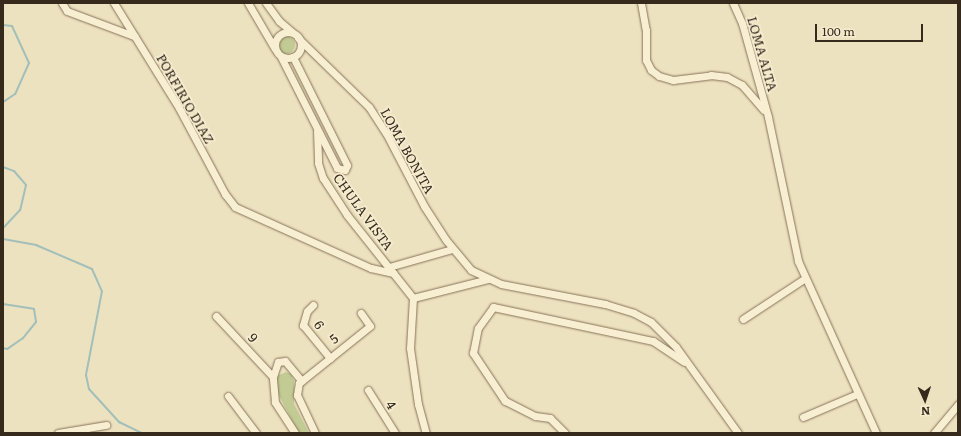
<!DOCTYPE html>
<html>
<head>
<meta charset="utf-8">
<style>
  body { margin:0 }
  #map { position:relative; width:961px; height:436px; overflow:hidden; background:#ede2c0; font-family:Literata,serif }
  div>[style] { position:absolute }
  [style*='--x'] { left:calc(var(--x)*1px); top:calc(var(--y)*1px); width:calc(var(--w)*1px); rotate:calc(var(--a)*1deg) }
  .green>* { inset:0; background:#c2cb94 }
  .round { border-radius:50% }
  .stream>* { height:2px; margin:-1px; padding:0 1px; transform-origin:1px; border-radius:1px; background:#a3bfb9 }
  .roads { filter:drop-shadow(0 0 1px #867358) drop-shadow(0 0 1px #867358) }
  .minor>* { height:7px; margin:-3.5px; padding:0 3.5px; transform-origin:3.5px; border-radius:3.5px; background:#f8efd3 }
  .minor>.ring { margin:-3.5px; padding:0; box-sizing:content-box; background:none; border:7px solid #f8efd3; border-radius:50% }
  span { translate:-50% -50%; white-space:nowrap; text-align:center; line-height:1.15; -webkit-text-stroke:3.5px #f5eccf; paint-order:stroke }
  .street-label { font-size:13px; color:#362a1c }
  .frame { position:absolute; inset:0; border:4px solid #362a1c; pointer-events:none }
  .north { position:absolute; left:905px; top:380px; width:40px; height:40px; -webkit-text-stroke:3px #f5eccf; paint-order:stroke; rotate:177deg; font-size:11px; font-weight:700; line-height:16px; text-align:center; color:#362a1c }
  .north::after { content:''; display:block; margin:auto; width:14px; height:18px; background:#362a1c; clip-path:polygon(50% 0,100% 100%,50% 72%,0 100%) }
  .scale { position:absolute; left:815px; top:24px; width:108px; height:18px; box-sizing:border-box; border:2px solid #362a1c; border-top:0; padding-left:5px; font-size:12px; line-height:14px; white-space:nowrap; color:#362a1c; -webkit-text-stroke:3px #f5eccf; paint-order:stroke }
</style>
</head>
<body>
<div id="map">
  <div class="green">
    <div class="round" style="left:277px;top:36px;width:18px;height:18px"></div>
    <div style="clip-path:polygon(286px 372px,291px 374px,294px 381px,294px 404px,309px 433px,299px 433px,277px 392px,277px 376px)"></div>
  </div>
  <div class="stream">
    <div style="--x:3;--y:25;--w:9;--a:6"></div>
    <div style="--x:12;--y:26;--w:41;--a:65.3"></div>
    <div style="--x:29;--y:63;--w:34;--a:114"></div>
    <div style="--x:15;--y:94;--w:14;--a:146"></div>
    <div style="--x:3;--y:167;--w:12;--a:20"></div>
    <div style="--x:14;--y:171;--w:18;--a:49"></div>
    <div style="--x:26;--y:185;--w:26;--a:103"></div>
    <div style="--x:20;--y:210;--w:25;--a:133"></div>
    <div style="--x:3;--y:239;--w:34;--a:10"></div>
    <div style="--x:36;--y:245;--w:61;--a:23.2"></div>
    <div style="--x:92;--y:269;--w:24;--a:66"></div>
    <div style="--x:102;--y:291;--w:86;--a:100.8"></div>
    <div style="--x:86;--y:375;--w:14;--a:78"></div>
    <div style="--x:89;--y:389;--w:45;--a:47.7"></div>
    <div style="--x:119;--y:422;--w:25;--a:26"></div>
    <div style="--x:3;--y:304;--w:31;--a:9"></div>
    <div style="--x:34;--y:309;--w:13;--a:81"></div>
    <div style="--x:36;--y:322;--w:21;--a:129"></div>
    <div style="--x:23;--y:338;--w:19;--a:145"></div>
    <div style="--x:7;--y:349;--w:4;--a:-166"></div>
  </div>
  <div class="roads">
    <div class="minor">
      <div style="--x:62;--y:3;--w:9;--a:58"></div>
      <div style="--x:67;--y:11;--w:72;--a:20.5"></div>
      <div style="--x:114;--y:3;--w:123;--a:58.2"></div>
      <div style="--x:179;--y:108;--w:98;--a:61.9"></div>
      <div style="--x:225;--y:194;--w:16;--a:52"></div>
      <div style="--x:235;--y:207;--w:149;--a:24.2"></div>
      <div style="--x:371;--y:268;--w:23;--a:13"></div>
      <div style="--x:248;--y:3;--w:53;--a:59.6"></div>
      <div style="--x:266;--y:3;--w:22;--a:54"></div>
      <div style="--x:279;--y:21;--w:17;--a:40"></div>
      <div style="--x:641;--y:3;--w:27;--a:80"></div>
      <div style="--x:646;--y:30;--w:30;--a:90"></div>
      <div style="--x:646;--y:60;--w:11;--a:63"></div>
      <div style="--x:651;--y:70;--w:10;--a:37"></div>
      <div style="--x:659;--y:76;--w:15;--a:16"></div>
      <div style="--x:673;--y:80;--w:38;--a:-7"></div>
      <div style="--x:711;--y:75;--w:16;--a:7"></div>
      <div style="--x:727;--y:77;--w:17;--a:28"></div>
      <div style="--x:742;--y:85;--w:33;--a:49"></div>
      <div style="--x:733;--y:3;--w:22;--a:66"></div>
      <div style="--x:742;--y:23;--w:98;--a:74.5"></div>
      <div style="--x:768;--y:117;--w:147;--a:78.2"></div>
      <div style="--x:798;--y:261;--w:189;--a:65.6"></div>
      <div class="ring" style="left:275px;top:32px;width:19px;height:19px"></div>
      <div style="--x:298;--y:38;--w:99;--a:44.2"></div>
      <div style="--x:369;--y:107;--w:31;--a:57"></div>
      <div style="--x:386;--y:133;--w:82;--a:62.5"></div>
      <div style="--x:424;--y:206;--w:40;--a:57.1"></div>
      <div style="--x:446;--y:240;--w:39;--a:50"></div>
      <div style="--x:471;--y:270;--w:33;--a:25"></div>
      <div style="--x:501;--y:284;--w:106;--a:10.9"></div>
      <div style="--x:605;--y:304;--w:30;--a:17"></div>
      <div style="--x:634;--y:313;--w:19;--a:28"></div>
      <div style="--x:651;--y:322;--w:35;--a:45"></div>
      <div style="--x:676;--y:347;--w:106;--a:54.2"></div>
      <div style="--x:281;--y:57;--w:124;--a:63.2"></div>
      <div style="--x:337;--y:168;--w:8;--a:14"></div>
      <div style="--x:345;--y:170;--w:5;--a:-68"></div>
      <div style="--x:347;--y:165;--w:121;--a:-116.6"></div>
      <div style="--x:317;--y:130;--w:33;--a:88"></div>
      <div style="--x:318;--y:163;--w:16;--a:72"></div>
      <div style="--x:323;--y:178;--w:44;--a:57"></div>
      <div style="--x:347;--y:215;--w:106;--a:51.5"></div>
      <div style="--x:413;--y:298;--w:50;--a:93.4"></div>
      <div style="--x:410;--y:348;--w:57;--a:81.9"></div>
      <div style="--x:418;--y:404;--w:30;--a:75"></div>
      <div style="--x:389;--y:267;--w:66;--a:-15.9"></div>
      <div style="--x:413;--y:298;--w:77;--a:-14.2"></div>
      <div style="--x:313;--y:305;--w:8;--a:135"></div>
      <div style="--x:307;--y:311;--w:15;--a:106"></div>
      <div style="--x:303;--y:325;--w:43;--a:50.7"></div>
      <div style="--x:216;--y:316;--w:83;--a:46.9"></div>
      <div style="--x:743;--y:319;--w:73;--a:-33.3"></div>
      <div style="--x:368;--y:390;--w:51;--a:57.9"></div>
      <div style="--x:228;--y:396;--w:46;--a:52.9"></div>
      <div style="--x:803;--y:417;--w:59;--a:-23.1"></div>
      <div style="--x:58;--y:433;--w:49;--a:-9.5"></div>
      <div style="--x:295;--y:433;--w:37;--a:-123"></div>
      <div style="--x:275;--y:402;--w:25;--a:-95"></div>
      <div style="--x:273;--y:377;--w:16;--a:-72"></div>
      <div style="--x:278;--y:362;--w:7;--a:-8"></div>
      <div style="--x:285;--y:361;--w:26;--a:50"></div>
      <div style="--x:315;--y:433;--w:42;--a:-115.3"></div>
      <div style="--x:297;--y:395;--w:12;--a:-81"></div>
      <div style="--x:299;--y:383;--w:91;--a:-38.8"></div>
      <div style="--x:370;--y:326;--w:16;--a:-125"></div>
      <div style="--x:565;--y:433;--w:21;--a:-135"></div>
      <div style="--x:550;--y:418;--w:15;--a:-172"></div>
      <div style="--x:535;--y:416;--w:34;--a:-153"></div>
      <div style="--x:505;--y:401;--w:58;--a:-123.7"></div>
      <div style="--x:473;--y:353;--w:25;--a:-79"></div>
      <div style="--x:478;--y:328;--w:26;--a:-54"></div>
      <div style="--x:493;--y:307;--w:164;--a:12"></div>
      <div style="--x:653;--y:341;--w:37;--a:34"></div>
      <div style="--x:934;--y:433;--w:38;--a:-50"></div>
    </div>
  </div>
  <div class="street-label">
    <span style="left:762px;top:54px;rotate:74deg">LOMA ALTA</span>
    <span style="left:185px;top:99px;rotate:60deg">PORFIRIO DIAZ</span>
    <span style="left:407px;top:151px;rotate:61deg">LOMA BONITA</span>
    <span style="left:363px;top:212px;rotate:54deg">CHULA VISTA</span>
    <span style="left:319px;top:325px;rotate:52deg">6</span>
    <span style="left:253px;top:338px;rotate:47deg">9</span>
    <span style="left:334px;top:339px;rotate:-39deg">5</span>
    <span style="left:391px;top:405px;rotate:57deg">4</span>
  </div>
  <div class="frame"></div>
  <div class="north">N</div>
  <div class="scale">100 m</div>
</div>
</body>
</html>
